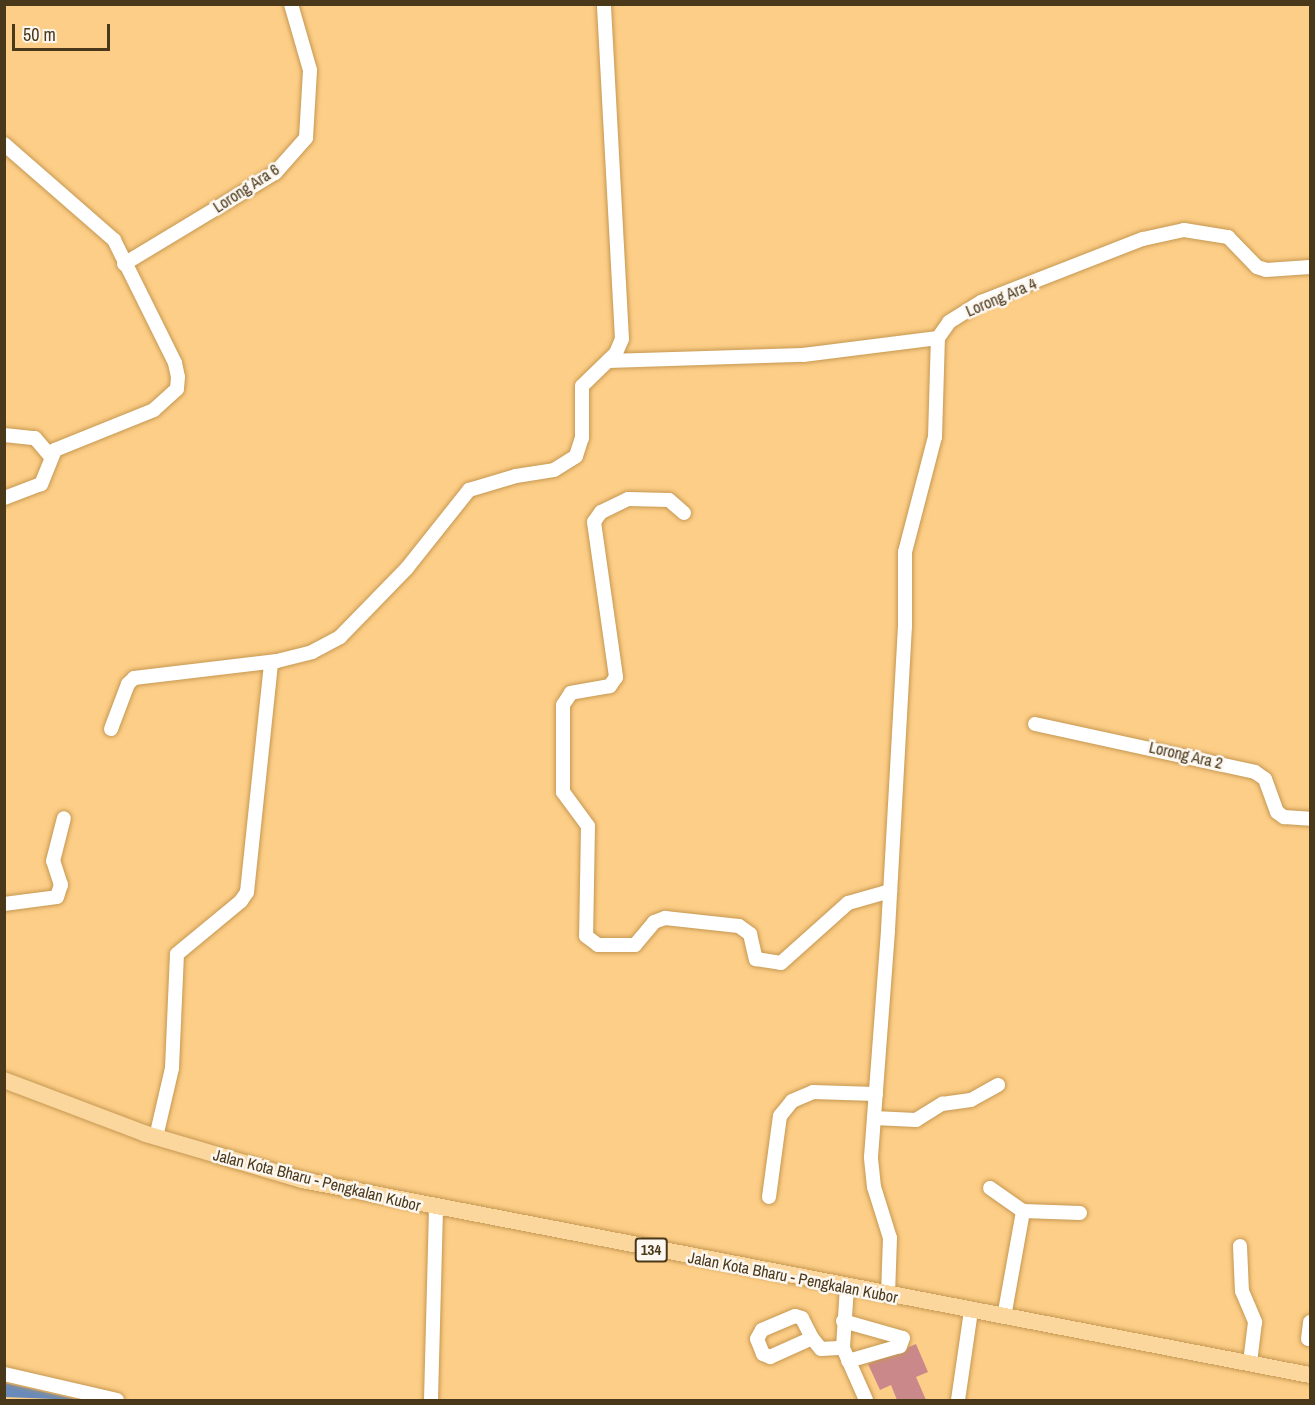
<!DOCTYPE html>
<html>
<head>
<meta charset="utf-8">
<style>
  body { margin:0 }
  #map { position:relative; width:1315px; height:1405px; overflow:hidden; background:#fdce87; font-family:"Archivo Narrow",sans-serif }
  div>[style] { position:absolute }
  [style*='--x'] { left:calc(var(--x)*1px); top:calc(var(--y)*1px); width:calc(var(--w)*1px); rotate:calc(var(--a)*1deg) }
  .water>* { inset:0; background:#6a8bba }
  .building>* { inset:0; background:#ca888a }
  .roads { filter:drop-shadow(0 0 2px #c59852) drop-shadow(0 0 2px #c59852) }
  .minor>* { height:14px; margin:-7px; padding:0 7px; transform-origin:7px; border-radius:7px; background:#fff }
  .major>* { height:16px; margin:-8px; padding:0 8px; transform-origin:8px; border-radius:8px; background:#fbd79d }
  span { translate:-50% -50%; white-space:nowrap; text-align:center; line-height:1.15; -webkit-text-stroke:5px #fcf7f0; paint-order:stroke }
  .shield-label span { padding:2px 4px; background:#fcf7f0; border:2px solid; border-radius:4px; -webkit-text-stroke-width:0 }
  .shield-label { font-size:15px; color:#4a381a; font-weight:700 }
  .street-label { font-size:16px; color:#4a381a }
  .frame { position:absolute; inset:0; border:6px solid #4a381a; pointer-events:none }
  .scale { position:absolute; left:12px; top:24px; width:98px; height:27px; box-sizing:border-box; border:3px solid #4a381a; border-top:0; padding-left:8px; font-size:18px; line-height:21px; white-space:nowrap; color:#4a381a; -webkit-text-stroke:4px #fcf7f0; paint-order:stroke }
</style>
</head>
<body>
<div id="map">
  <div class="water">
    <div style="clip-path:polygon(5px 1383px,79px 1400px,5px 1397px)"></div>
  </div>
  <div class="building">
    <div style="clip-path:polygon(916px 1344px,928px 1372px,916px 1377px,926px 1400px,897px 1400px,891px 1385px,880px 1390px,868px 1364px)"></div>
  </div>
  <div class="roads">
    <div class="minor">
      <div style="--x:4;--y:144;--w:146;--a:41.1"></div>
      <div style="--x:114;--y:240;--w:137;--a:63.6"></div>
      <div style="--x:175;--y:363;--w:14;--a:78"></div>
      <div style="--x:178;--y:377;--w:12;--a:95"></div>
      <div style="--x:177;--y:389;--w:31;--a:138"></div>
      <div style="--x:154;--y:410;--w:107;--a:158"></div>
      <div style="--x:55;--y:450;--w:37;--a:112"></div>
      <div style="--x:41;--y:484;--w:40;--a:159"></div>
      <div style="--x:124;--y:264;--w:176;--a:-31.1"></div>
      <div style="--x:275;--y:173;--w:47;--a:-48.5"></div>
      <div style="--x:306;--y:138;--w:68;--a:-86.6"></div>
      <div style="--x:310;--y:70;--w:69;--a:-106.1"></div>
      <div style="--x:608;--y:361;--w:195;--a:-1.8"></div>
      <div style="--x:803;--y:355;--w:136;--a:-7.2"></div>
      <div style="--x:938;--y:338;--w:19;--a:-55"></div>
      <div style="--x:949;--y:322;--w:38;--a:-32"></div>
      <div style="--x:981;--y:302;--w:174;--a:-21.3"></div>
      <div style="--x:1143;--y:239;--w:42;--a:-12.4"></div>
      <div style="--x:1184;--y:230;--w:45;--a:9"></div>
      <div style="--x:1228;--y:237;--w:42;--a:46"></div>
      <div style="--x:1257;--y:267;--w:9;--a:18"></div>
      <div style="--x:1266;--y:270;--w:44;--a:-3.9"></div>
      <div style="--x:4;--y:435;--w:31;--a:6"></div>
      <div style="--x:35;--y:438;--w:23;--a:50"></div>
      <div style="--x:684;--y:513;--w:20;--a:-139"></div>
      <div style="--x:669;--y:500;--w:41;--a:-178.6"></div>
      <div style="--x:628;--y:499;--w:30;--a:154"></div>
      <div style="--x:601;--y:512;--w:12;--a:125"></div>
      <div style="--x:594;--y:522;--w:157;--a:81.9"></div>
      <div style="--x:616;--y:677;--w:11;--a:124"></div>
      <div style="--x:610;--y:686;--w:40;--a:170"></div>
      <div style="--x:571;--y:693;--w:14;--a:124"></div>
      <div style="--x:563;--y:705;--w:87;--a:90"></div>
      <div style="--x:563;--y:792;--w:42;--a:53.7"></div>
      <div style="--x:588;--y:826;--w:110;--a:91"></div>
      <div style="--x:586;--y:936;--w:15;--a:37"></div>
      <div style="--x:598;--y:945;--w:37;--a:0"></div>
      <div style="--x:635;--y:945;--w:30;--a:-50"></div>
      <div style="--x:654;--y:922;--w:12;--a:-20"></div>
      <div style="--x:665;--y:918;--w:74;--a:6.2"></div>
      <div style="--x:739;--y:926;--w:14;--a:36"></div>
      <div style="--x:750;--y:934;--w:26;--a:77"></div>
      <div style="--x:756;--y:959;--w:25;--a:9"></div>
      <div style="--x:781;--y:963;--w:90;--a:-41.8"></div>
      <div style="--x:848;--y:903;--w:44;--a:-15.9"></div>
      <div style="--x:1035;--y:724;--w:225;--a:12.3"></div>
      <div style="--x:1255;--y:772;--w:12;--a:35"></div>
      <div style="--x:1265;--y:779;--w:35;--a:70"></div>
      <div style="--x:1277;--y:812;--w:9;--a:36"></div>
      <div style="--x:1284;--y:817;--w:26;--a:4"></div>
      <div style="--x:111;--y:729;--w:48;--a:-69.3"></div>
      <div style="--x:128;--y:684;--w:8;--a:-45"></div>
      <div style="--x:134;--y:678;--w:144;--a:-6.8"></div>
      <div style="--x:277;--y:661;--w:36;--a:-14"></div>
      <div style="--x:312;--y:652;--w:32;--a:-28"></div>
      <div style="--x:340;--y:637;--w:96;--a:-45.8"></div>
      <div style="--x:407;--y:568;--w:100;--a:-51.5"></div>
      <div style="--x:469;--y:490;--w:49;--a:-16.6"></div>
      <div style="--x:516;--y:476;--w:38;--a:-9"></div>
      <div style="--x:554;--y:470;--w:26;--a:-32"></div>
      <div style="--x:576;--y:456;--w:19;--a:-72"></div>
      <div style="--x:582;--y:438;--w:52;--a:-90"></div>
      <div style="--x:582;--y:386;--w:47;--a:-44.1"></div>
      <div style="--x:616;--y:353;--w:15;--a:-67"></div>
      <div style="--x:622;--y:339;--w:335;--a:-93.1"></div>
      <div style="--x:4;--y:904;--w:53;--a:-7.5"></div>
      <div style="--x:57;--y:897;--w:13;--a:-72"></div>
      <div style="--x:61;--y:885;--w:25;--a:-108"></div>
      <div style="--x:53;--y:861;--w:44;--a:-75.7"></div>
      <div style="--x:874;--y:1118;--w:42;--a:2.7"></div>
      <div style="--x:916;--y:1120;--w:31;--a:-32"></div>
      <div style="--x:942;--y:1104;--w:29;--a:-8"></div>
      <div style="--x:971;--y:1100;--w:31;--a:-29"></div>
      <div style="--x:156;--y:1137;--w:71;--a:-76.9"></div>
      <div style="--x:172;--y:1068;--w:114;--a:-87.5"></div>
      <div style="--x:177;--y:954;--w:83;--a:-39.6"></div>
      <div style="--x:241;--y:901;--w:11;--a:-56"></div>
      <div style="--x:247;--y:892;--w:231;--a:-84"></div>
      <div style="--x:990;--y:1188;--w:40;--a:34.9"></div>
      <div style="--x:1023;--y:1211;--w:57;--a:2"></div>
      <div style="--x:769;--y:1197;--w:82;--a:-82.3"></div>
      <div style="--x:780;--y:1116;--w:19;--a:-51"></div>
      <div style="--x:792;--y:1101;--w:23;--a:-23"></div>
      <div style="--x:813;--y:1092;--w:63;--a:1.8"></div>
      <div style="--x:1240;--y:1246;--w:45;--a:87.5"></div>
      <div style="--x:1242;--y:1291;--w:34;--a:67"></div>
      <div style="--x:1255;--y:1322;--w:41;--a:97"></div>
      <div style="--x:847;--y:1287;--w:61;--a:93.8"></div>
      <div style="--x:843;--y:1348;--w:57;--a:66.1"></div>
      <div style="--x:888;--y:1295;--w:57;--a:-88"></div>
      <div style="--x:890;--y:1238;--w:53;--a:-107.4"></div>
      <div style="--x:874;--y:1187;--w:30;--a:-96"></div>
      <div style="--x:871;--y:1157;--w:228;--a:-85.7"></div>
      <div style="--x:888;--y:930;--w:304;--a:-86.8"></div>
      <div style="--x:905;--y:626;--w:74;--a:-90"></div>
      <div style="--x:905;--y:552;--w:119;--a:-75.4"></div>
      <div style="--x:935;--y:437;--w:99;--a:-88.3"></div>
      <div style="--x:1004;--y:1317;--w:108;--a:-79.8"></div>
      <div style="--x:843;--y:1321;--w:62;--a:15.8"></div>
      <div style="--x:903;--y:1338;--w:9;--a:111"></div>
      <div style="--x:900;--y:1346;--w:54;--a:163.9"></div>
      <div style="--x:812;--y:1338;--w:22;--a:-117"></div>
      <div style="--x:802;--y:1318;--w:7;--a:-164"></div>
      <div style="--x:795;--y:1316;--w:36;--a:157"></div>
      <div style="--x:762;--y:1330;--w:10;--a:119"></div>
      <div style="--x:757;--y:1339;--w:16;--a:68"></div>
      <div style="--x:763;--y:1354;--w:8;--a:23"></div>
      <div style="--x:770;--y:1357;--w:46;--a:-24.3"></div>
      <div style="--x:812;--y:1338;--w:14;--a:51"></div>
      <div style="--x:821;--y:1349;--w:22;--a:-3"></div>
      <div style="--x:1308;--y:1339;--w:17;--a:-83"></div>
      <div style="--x:4;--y:1374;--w:116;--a:13"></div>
      <div style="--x:431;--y:1400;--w:191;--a:-88.5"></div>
      <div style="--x:958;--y:1400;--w:90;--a:-81.7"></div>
    </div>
    <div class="major">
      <div style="--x:4;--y:1080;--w:152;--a:20.8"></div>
      <div style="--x:146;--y:1134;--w:163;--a:16.4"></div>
      <div style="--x:302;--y:1180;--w:1027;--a:10.95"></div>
    </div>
  </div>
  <div class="shield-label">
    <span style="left:651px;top:1250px">134</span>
  </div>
  <div class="street-label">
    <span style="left:246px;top:188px;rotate:-33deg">Lorong Ara 6</span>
    <span style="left:1001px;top:297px;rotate:-23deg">Lorong Ara 4</span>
    <span style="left:1186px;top:755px;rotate:13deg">Lorong Ara 2</span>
    <span style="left:317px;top:1180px;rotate:14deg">Jalan Kota Bharu - Pengkalan Kubor</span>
    <span style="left:793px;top:1277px;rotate:11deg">Jalan Kota Bharu - Pengkalan Kubor</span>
  </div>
  <div class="frame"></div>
  <div class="scale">50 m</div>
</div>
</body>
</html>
